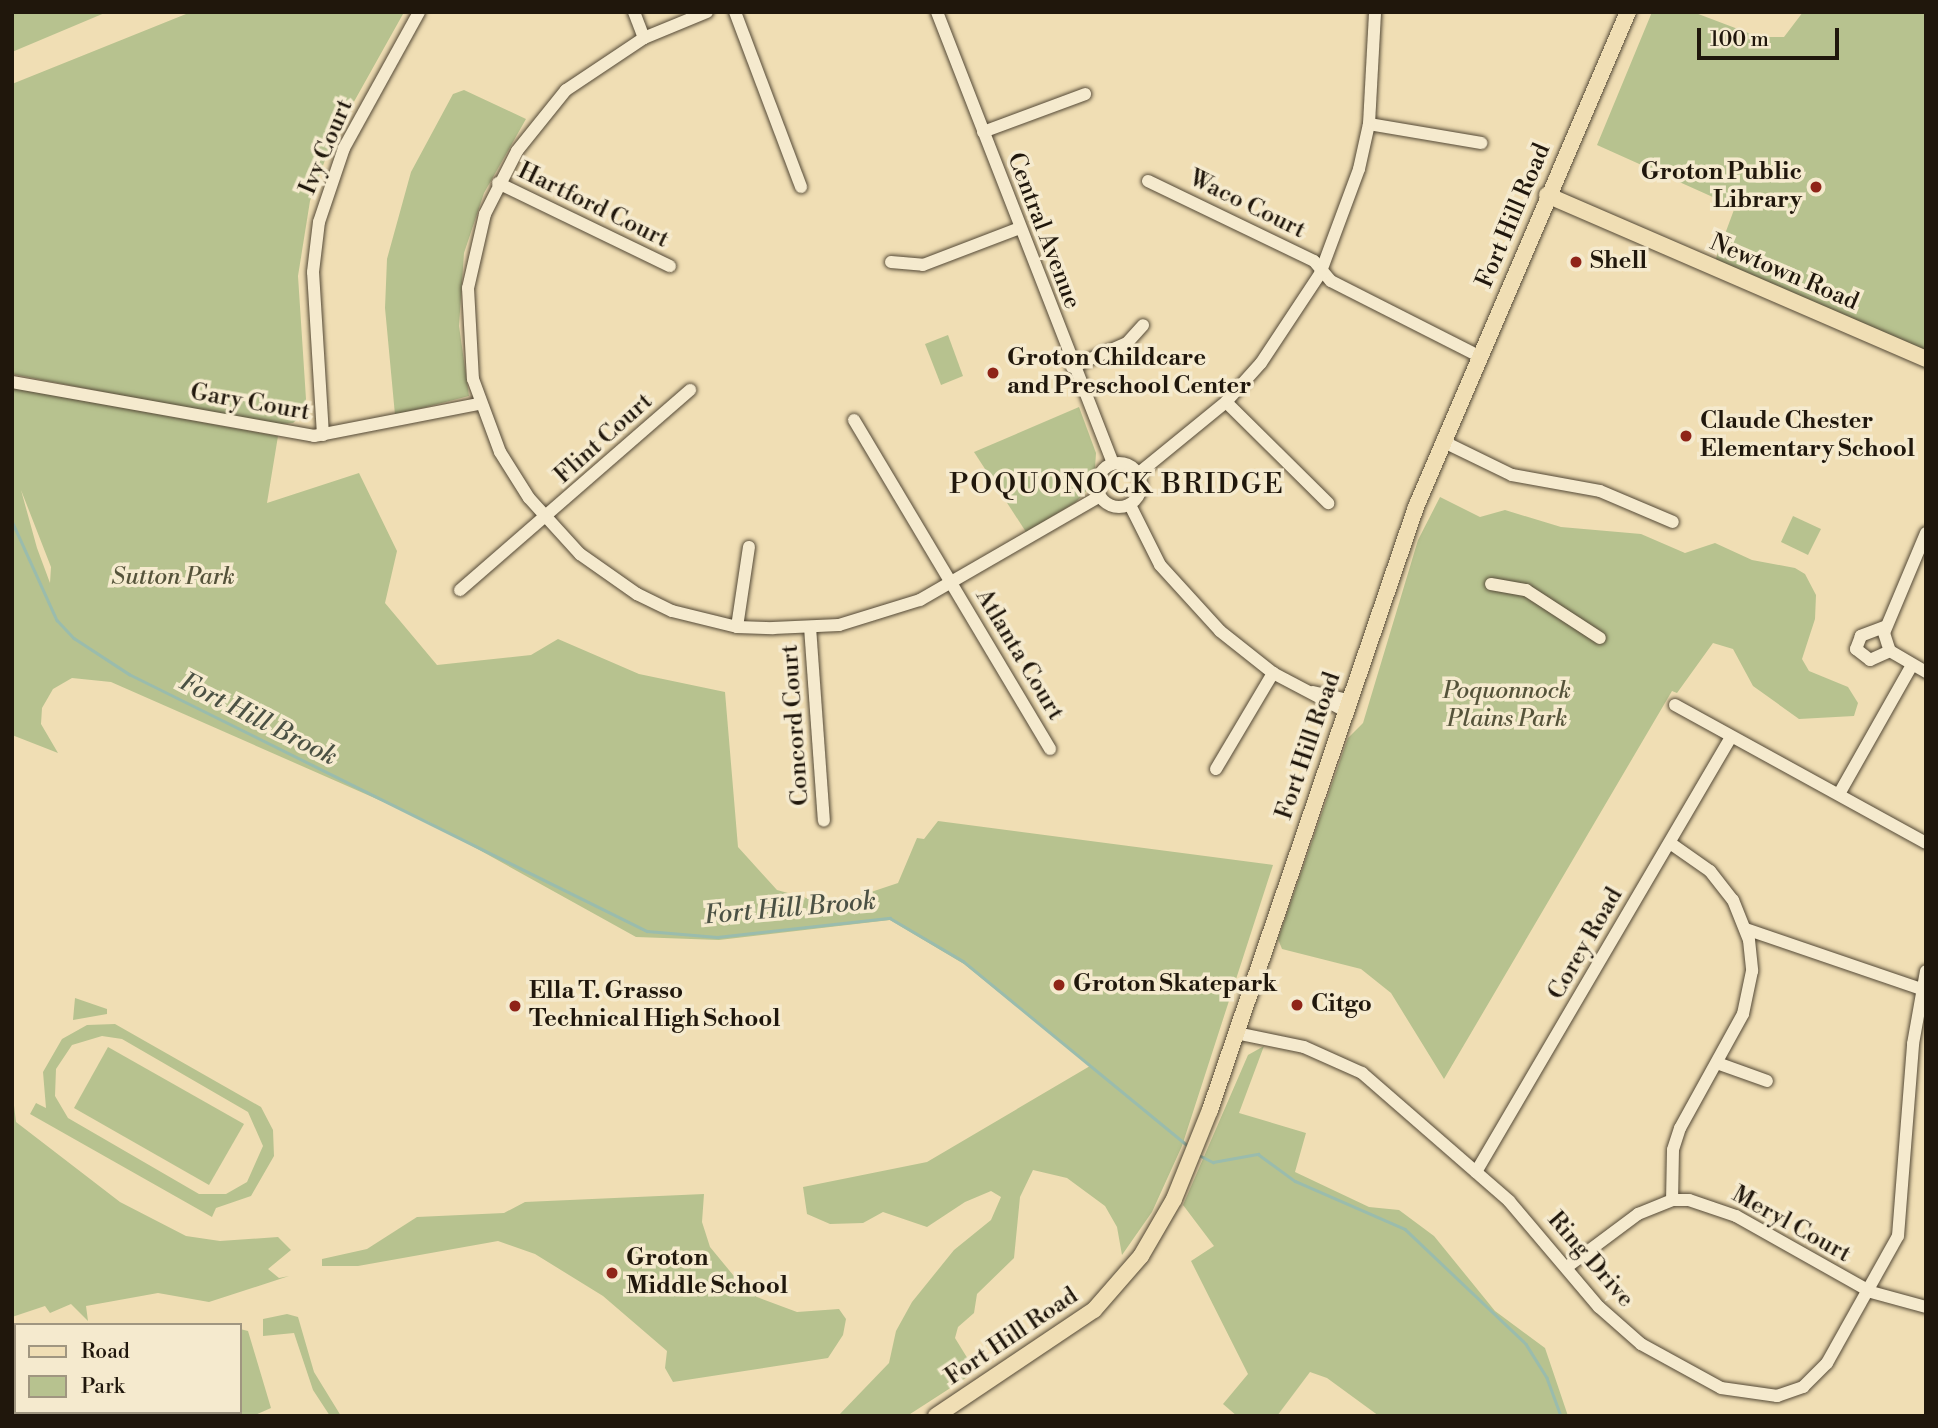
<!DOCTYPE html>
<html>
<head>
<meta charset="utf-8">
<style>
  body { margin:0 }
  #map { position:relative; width:1938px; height:1428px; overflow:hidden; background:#f0deb4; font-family:"Libre Bodoni",serif }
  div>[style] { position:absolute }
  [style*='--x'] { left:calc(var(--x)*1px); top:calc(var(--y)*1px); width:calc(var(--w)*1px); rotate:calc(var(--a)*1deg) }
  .green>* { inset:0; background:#b7c28f }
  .stream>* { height:2.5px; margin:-1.25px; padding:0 1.25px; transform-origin:1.25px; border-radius:1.25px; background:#9abcad }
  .roads { filter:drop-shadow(0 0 2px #544936) drop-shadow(0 0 2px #544936) }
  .minor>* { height:12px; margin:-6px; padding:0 6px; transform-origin:6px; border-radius:6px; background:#f5eace }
  .minor>.ring { margin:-6px; padding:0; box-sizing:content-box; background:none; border:12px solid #f5eace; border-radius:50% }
  .major>* { height:16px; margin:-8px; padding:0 8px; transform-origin:8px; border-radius:8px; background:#f0deb4 }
  .dots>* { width:19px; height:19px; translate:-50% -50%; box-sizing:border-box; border:4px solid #f5eace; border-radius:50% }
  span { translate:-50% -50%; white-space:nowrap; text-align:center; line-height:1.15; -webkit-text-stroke:7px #f5eace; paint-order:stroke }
  .street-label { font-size:24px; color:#20170c }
  .poi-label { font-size:24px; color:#20170c; font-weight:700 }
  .right { translate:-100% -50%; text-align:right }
  .left { translate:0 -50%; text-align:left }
  .park-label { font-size:24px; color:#55533a; font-style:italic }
  .water-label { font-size:26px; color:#4b5144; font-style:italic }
  .quarter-label { font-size:28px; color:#20170c; letter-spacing:2px }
  .frame { position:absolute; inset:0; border:14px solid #20170c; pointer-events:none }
  .legend { position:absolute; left:14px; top:1323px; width:228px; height:91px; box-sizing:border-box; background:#f5eace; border:2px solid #a09680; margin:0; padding:9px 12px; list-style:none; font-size:21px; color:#20170c }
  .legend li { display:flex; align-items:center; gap:14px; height:35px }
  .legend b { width:35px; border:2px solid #a09680 }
  .scale { position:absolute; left:1697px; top:28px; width:142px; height:32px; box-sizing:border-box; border:4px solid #20170c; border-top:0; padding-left:9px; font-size:21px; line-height:24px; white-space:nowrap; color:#20170c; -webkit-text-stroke:5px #f5eace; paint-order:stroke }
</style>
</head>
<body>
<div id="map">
  <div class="green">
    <div style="clip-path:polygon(12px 12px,107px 12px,12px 52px)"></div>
    <div style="clip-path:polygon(191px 12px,403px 14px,332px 141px,310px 201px,298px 276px,306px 399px,305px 413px,293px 423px,272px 425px,12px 374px,12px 84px)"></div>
    <div style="clip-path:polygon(1652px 12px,1693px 12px,1759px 37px,1784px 37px,1803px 12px,1926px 12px,1926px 359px,1715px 261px,1735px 207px,1597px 145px)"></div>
    <div style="clip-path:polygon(464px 90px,526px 119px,484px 193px,464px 253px,459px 326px,469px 396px,395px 415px,385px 308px,387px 259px,411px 172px,453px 94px)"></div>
    <div style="clip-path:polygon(948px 335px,963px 376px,941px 385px,925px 344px)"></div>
    <div style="clip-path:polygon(evenodd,12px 388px,278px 436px,267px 503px,359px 473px,397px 551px,385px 603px,437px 665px,531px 655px,558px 639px,639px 674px,725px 692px,738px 847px,777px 890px,832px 905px,898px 883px,917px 838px,924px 839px,938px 821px,1273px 865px,1182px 1146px,1152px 1212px,1122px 1255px,1117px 1227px,1105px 1206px,1067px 1178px,1033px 1170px,1020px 1197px,1014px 1258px,977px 1294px,974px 1313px,958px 1327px,955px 1338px,971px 1364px,969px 1376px,907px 1416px,838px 1416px,889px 1363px,896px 1331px,912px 1302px,954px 1250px,991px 1220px,1001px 1197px,991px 1191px,965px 1202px,927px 1227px,883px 1212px,863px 1223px,830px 1224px,807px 1214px,803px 1187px,927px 1162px,1090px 1066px,964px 964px,890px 920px,719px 940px,636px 937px,429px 822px,111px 682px,72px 678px,53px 689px,42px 708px,41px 724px,58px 753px,12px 735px,12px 388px,21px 490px,51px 567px,50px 583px,37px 548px,21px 490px)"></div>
    <div style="clip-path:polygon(1079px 407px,1096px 453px,1094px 483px,1076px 502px,1026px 532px,974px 452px)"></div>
    <div style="clip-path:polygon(1440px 497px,1480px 517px,1505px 510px,1561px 527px,1641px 534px,1685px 553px,1715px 543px,1752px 560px,1795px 568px,1805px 574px,1816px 595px,1815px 619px,1802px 659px,1809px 671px,1848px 687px,1858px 703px,1854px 716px,1799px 719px,1753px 686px,1733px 649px,1713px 643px,1677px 693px,1672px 691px,1444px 1079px,1391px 993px,1361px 969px,1282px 949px,1278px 939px,1348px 738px,1363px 723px,1418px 540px)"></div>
    <div style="clip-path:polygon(1793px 516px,1821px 529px,1808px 555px,1781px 542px)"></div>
    <div style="clip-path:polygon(75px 998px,107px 1009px,107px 1014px,73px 1020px)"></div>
    <div style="clip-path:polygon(evenodd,115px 1024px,261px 1107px,273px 1130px,274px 1156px,251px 1196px,216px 1208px,212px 1217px,30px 1114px,36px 1103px,46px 1108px,43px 1072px,62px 1039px,87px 1025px,115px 1024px,102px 1036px,122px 1039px,248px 1112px,263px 1146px,247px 1182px,226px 1194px,199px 1194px,68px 1118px,55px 1096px,56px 1069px,72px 1045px,102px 1036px)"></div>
    <div style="clip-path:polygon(1264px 1046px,1239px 1113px,1306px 1133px,1295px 1172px,1369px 1207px,1399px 1210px,1434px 1236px,1495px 1311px,1545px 1348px,1568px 1416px,1379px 1416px,1327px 1378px,1310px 1372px,1277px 1416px,1237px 1416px,1223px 1404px,1248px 1374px,1191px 1261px,1214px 1246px,1183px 1205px,1248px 1055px)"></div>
    <div style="clip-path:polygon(108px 1047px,244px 1124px,209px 1185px,74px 1108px)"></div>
    <div style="clip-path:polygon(12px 1089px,16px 1122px,120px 1202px,186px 1236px,220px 1241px,278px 1237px,291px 1250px,268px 1269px,279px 1278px,289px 1276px,209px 1302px,158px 1293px,86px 1306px,88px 1321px,71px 1304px,50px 1313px,45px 1306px,12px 1317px)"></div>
    <div style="clip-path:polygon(704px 1194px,702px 1222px,710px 1247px,738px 1281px,757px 1297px,797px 1312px,839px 1309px,846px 1319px,843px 1335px,828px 1358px,673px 1382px,665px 1368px,667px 1351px,603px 1296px,535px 1254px,498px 1241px,358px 1266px,322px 1266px,322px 1259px,367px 1249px,417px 1217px,504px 1213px,525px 1202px)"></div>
    <div style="clip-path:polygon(287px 1314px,298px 1317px,314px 1372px,341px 1416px,330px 1416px,313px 1390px,294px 1333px,263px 1336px,263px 1319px)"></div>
    <div style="clip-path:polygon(240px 1329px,248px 1331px,271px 1408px,253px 1416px,227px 1416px,240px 1412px)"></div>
  </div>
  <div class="stream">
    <div style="--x:12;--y:521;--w:109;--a:65.6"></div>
    <div style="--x:57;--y:620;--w:25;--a:47"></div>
    <div style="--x:74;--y:638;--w:66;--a:33.2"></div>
    <div style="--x:129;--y:674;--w:578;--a:26.39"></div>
    <div style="--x:647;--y:931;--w:70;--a:4.9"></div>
    <div style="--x:717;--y:937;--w:174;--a:-6.3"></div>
    <div style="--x:890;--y:918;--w:85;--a:30.5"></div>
    <div style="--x:963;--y:961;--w:291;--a:39.4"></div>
    <div style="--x:1199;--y:1155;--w:16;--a:27"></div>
    <div style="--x:1213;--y:1162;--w:46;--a:-10.1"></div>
    <div style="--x:1258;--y:1154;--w:46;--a:36.1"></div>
    <div style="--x:1295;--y:1181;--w:120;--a:23.6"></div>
    <div style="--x:1405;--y:1229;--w:167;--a:43.5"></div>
    <div style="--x:1526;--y:1344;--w:40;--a:58"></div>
    <div style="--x:1547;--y:1378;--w:40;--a:69.8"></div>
  </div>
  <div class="roads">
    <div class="minor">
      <div style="--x:634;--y:12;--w:28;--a:69"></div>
      <div style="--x:707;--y:12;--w:68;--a:157.6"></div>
      <div style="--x:644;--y:38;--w:94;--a:146.3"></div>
      <div style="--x:566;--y:90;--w:78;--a:128.8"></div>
      <div style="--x:517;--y:151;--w:71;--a:116.9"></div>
      <div style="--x:485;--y:214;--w:76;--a:102.9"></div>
      <div style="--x:468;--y:288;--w:91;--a:86.9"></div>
      <div style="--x:473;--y:379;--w:78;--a:69.7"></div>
      <div style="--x:500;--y:452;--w:54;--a:57.8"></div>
      <div style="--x:529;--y:498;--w:76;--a:47.7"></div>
      <div style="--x:580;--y:554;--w:70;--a:35.1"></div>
      <div style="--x:637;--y:594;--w:39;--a:26"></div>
      <div style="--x:672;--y:611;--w:67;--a:13.8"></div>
      <div style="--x:737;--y:627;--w:36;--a:2"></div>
      <div style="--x:773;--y:628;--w:66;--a:-2.6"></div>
      <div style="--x:839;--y:625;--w:85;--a:-17.2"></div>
      <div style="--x:920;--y:600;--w:208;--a:-30"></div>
      <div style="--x:735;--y:12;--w:187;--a:69.3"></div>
      <div style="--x:937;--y:12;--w:484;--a:68.7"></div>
      <div style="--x:1369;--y:124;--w:114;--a:9.6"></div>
      <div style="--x:983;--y:132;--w:109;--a:-20.4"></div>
      <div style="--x:1148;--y:181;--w:184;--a:25.7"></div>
      <div style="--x:1314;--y:261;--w:26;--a:50"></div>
      <div style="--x:1331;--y:281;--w:166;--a:26.9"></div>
      <div style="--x:498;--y:183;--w:191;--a:25.8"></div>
      <div style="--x:891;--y:262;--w:32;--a:5"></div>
      <div style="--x:923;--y:265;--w:104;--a:-20.9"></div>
      <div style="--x:1072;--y:367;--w:60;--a:-23.6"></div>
      <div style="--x:1127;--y:343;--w:24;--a:-48"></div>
      <div style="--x:12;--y:382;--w:307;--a:10.1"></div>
      <div style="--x:314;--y:436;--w:168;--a:-11"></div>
      <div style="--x:1226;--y:402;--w:144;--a:44.7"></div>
      <div style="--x:854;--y:420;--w:383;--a:59.2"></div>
      <div style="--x:323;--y:435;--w:163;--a:-93.5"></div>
      <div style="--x:313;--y:272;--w:50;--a:-83.2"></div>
      <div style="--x:319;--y:222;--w:78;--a:-71.3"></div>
      <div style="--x:344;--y:148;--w:155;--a:-61.1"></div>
      <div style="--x:1442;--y:441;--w:78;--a:25.9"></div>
      <div style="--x:1512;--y:475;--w:89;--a:10.3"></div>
      <div style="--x:1600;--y:491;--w:79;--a:23"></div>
      <div class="ring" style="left:1097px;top:463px;width:32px;height:32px"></div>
      <div style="--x:1139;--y:473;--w:112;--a:-39.2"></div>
      <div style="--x:1226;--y:402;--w:52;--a:-48.1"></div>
      <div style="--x:1261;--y:363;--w:107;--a:-56.5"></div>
      <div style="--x:1320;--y:274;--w:112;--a:-69.6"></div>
      <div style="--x:1359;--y:169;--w:46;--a:-77.5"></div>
      <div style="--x:1369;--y:124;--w:112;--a:-86.9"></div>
      <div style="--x:1130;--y:505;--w:67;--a:63.4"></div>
      <div style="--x:1160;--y:565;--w:89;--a:47.7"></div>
      <div style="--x:1220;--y:631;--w:68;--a:38.4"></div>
      <div style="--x:1273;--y:673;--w:81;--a:27.8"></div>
      <div style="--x:1926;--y:533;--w:108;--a:112.8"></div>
      <div style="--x:1884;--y:633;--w:19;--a:72"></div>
      <div style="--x:1890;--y:651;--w:42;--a:30.3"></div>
      <div style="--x:1491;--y:584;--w:36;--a:10"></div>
      <div style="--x:1526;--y:590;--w:88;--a:33"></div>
      <div style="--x:460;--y:590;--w:305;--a:-41"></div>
      <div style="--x:737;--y:627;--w:81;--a:-81.5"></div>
      <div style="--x:810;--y:627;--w:194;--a:85.9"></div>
      <div style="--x:1884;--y:627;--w:25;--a:159"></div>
      <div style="--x:1861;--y:636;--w:14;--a:111"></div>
      <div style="--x:1856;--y:649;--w:18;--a:38"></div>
      <div style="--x:1870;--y:660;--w:22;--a:-24"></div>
      <div style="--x:1313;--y:692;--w:37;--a:13"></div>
      <div style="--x:1675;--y:705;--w:286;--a:28.8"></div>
      <div style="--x:1216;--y:769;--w:112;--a:-59.3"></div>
      <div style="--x:1839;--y:794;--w:148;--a:-60.5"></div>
      <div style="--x:1670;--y:843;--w:49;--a:35"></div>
      <div style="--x:1710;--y:871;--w:37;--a:52"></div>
      <div style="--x:1733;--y:900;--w:43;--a:68.2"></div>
      <div style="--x:1749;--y:940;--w:31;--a:84"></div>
      <div style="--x:1752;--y:971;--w:44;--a:101.8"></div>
      <div style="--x:1743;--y:1014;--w:130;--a:118.9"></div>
      <div style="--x:1680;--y:1128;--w:23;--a:108"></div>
      <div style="--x:1673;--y:1150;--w:50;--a:91.1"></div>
      <div style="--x:1746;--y:929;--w:185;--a:18.9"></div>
      <div style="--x:1236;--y:1033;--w:69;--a:11.6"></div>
      <div style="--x:1304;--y:1047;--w:64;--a:24.1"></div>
      <div style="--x:1362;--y:1073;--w:195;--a:41"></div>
      <div style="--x:1509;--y:1201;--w:139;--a:49.7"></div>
      <div style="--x:1599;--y:1307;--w:56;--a:41.4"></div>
      <div style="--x:1641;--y:1344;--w:91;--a:28.8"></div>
      <div style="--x:1721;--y:1388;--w:57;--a:8.1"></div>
      <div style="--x:1777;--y:1396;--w:28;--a:-19"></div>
      <div style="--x:1803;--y:1387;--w:34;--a:-45"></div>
      <div style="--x:1827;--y:1363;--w:145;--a:-60.8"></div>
      <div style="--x:1898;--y:1236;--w:193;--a:-85.5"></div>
      <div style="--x:1913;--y:1044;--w:74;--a:-79.9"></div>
      <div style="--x:1717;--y:1063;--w:53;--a:19.8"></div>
      <div style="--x:1476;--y:1172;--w:504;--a:-59.62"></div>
      <div style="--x:1567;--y:1267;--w:89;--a:-36.7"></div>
      <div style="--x:1638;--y:1214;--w:37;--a:-22"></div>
      <div style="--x:1672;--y:1200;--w:17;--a:0"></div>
      <div style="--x:1689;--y:1200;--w:50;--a:18.8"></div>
      <div style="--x:1736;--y:1216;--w:155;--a:29.4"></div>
      <div style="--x:1871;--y:1292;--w:57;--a:15.3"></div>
    </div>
    <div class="major">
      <div style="--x:1547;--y:195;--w:413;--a:23.4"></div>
      <div style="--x:936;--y:1416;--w:190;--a:-33.9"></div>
      <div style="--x:1094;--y:1310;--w:72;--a:-49"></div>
      <div style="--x:1141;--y:1256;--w:66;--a:-59.9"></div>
      <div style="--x:1174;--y:1199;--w:96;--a:-68"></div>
      <div style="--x:1210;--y:1110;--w:637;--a:-71.14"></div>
      <div style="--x:1416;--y:507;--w:538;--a:-66.82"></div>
    </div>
  </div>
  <div class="dots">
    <div style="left:1816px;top:187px;background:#8f2418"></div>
    <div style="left:1576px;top:262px;background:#8f2418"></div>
    <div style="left:993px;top:373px;background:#8f2418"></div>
    <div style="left:1686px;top:436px;background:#8f2418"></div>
    <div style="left:1059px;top:985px;background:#8f2418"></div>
    <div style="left:1297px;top:1005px;background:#8f2418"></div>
    <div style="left:515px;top:1006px;background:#8f2418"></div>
    <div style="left:612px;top:1273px;background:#8f2418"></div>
  </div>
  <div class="street-label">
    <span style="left:327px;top:147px;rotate:-67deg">Ivy Court</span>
    <span style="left:1247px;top:205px;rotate:26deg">Waco Court</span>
    <span style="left:593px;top:206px;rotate:26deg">Hartford Court</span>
    <span style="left:1514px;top:216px;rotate:-67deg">Fort Hill Road</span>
    <span style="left:1043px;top:231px;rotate:69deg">Central Avenue</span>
    <span style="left:1784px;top:273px;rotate:23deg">Newtown Road</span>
    <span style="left:250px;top:403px;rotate:10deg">Gary Court</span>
    <span style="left:604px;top:439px;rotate:-42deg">Flint Court</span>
    <span style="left:1019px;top:655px;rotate:59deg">Atlanta Court</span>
    <span style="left:796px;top:725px;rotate:-94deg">Concord Court</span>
    <span style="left:1309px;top:746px;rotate:-71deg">Fort Hill Road</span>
    <span style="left:1586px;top:944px;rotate:-60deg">Corey Road</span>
    <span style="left:1791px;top:1225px;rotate:29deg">Meryl Court</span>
    <span style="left:1590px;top:1260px;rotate:49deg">Ring Drive</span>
    <span style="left:1012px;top:1337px;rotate:-34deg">Fort Hill Road</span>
  </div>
  <div class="poi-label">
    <span class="right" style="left:1802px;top:187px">Groton Public<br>Library</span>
    <span class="left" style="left:1590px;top:262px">Shell</span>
    <span class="left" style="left:1007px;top:373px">Groton Childcare<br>and Preschool Center</span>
    <span class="left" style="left:1700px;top:436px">Claude Chester<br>Elementary School</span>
    <span class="left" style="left:1073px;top:985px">Groton Skatepark</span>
    <span class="left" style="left:529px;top:1006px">Ella T. Grasso<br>Technical High School</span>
    <span class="left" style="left:1311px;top:1005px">Citgo</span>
    <span class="left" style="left:626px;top:1273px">Groton<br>Middle School</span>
  </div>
  <div class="park-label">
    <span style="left:173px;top:578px">Sutton Park</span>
    <span style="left:1507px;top:706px">Poquonnock<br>Plains Park</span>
  </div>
  <div class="water-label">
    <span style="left:258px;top:720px;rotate:27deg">Fort Hill Brook</span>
    <span style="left:790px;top:909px;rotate:-5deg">Fort Hill Brook</span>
  </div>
  <div class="quarter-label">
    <span style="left:1117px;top:485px">POQUONOCK BRIDGE</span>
  </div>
  <div class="frame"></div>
  <ul class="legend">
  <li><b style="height:9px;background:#f0deb4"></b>Road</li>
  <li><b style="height:19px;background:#b7c28f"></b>Park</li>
  </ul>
  <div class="scale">100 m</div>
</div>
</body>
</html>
